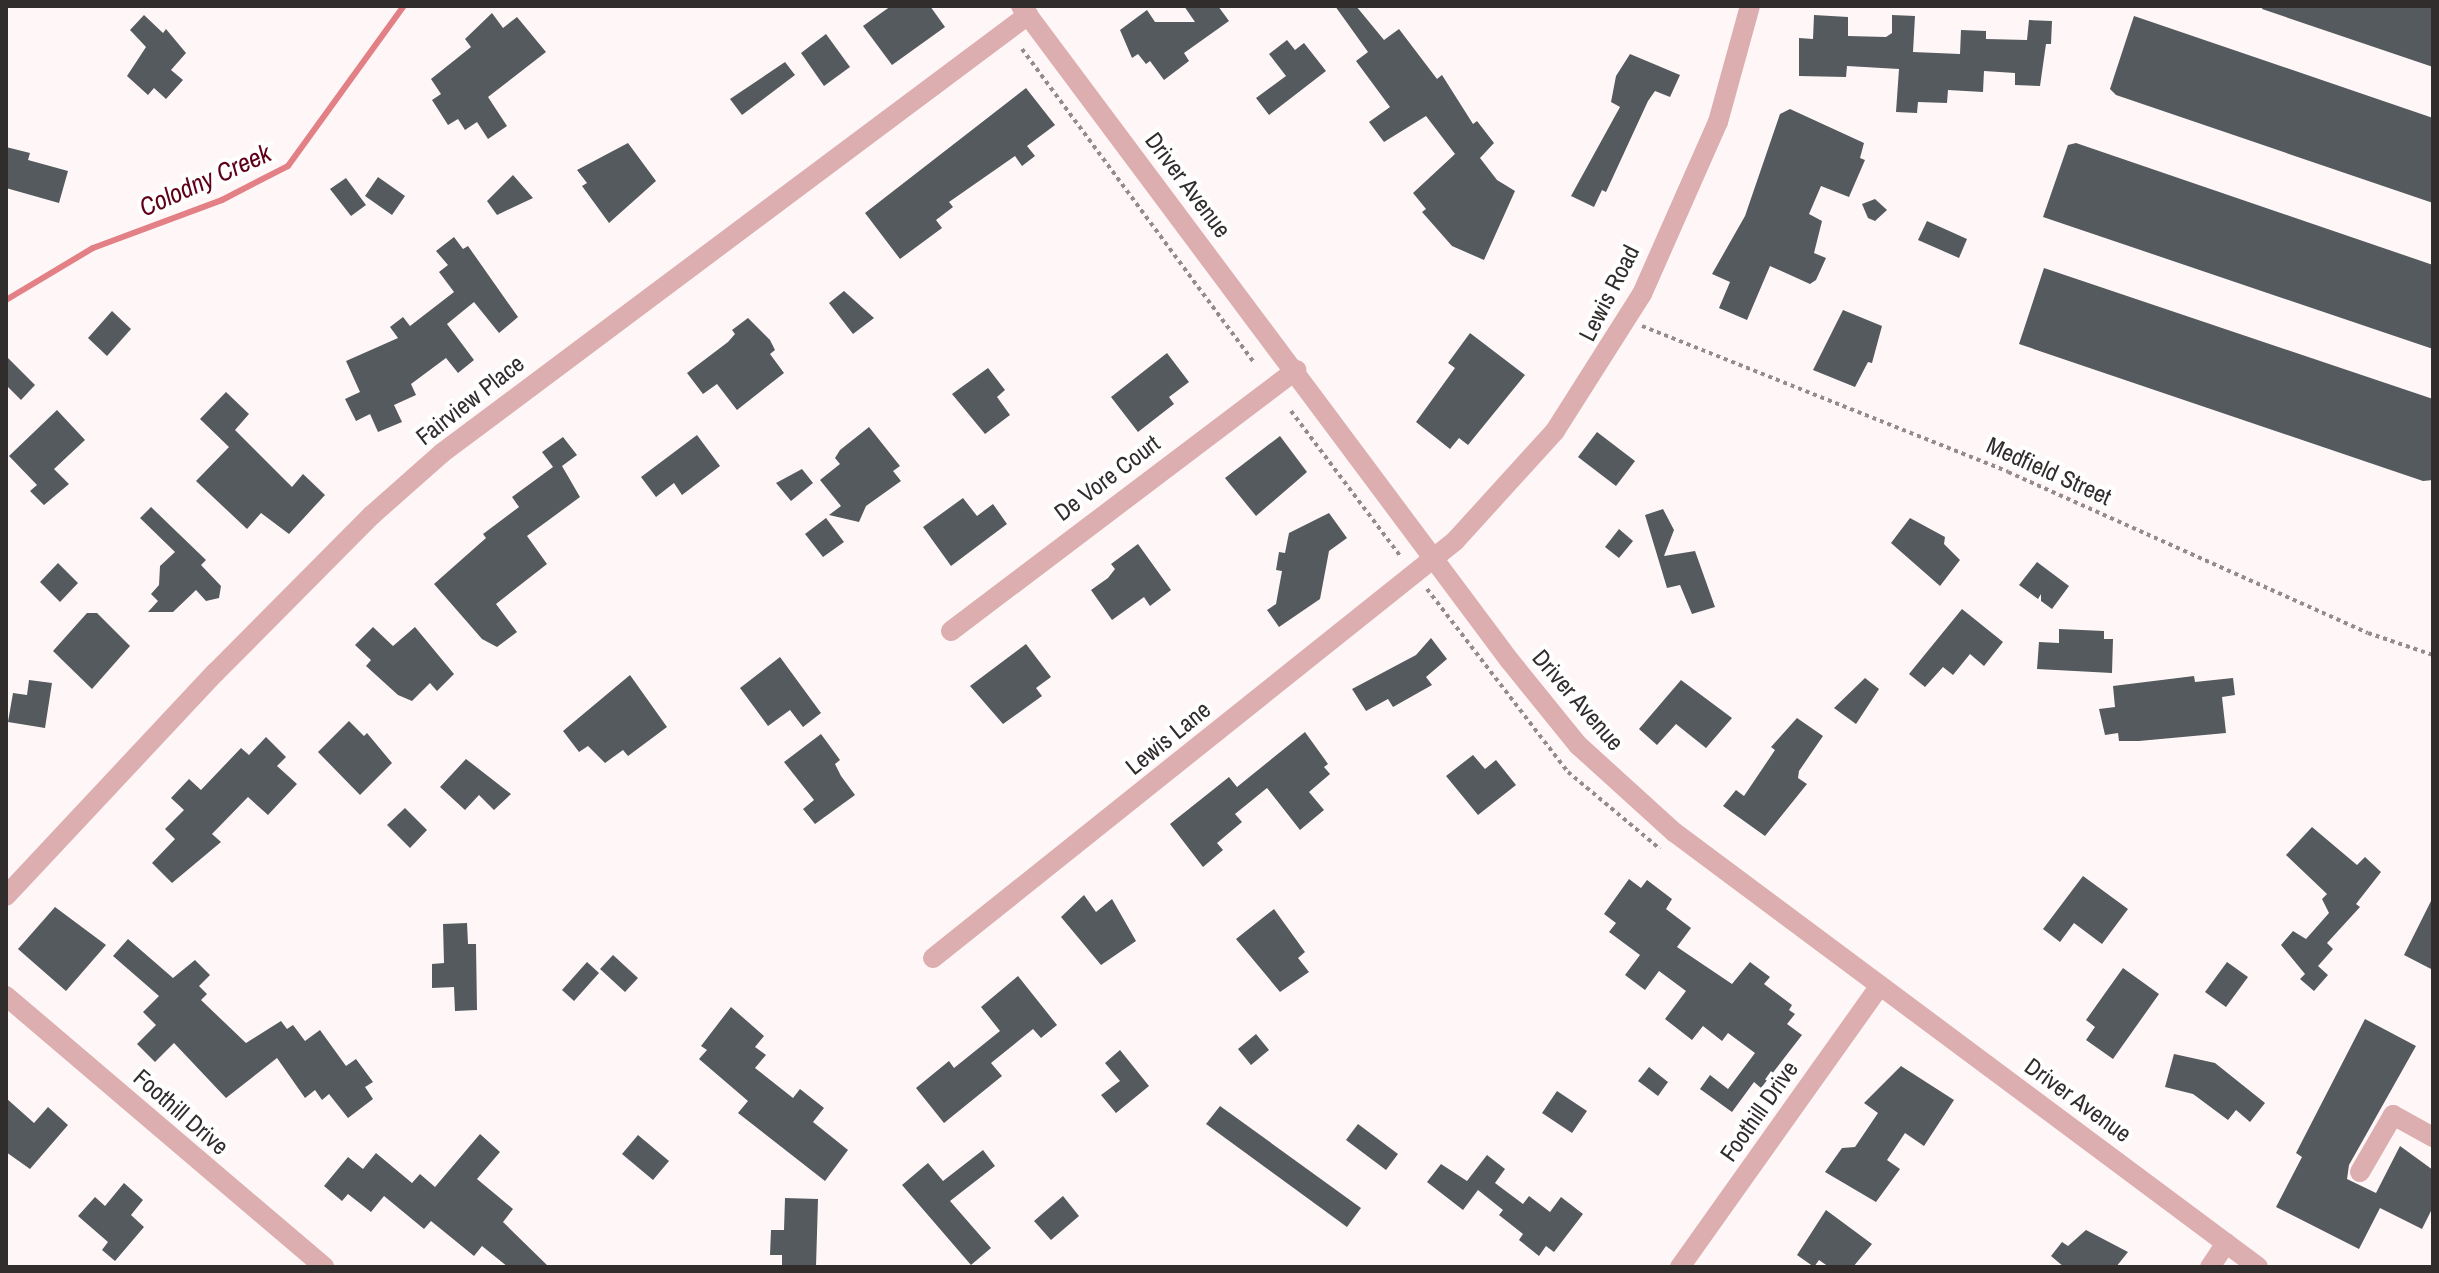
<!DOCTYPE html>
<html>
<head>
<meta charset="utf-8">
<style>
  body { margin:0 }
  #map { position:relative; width:2439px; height:1273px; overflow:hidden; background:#fff7f7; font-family:"Archivo Narrow",sans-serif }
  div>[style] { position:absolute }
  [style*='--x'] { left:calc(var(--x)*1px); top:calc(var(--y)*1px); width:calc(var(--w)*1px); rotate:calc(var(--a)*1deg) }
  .stream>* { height:6px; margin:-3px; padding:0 3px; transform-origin:3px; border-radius:3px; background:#e38086 }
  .building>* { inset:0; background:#545a5e }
  .path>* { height:4px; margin-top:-2px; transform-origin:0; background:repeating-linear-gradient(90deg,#928c8c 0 4px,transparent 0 8px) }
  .minor>* { height:20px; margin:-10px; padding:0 10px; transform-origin:10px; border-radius:10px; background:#dcaeaf }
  span { translate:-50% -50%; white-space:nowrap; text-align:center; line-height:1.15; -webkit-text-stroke:8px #fff; paint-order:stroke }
  .street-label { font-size:24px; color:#312d2d }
  .water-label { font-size:26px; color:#5e0118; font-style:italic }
  .frame { position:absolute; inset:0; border:8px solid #312d2d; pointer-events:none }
</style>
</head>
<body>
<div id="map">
  <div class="stream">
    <div style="--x:6;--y:300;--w:101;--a:-30.9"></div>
    <div style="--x:93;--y:248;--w:138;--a:-20.4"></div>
    <div style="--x:222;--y:200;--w:74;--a:-27.3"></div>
    <div style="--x:288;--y:166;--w:198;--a:-54.1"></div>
  </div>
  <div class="building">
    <div style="clip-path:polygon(891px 6px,930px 6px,945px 27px,892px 65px,863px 26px)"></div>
    <div style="clip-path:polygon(1184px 6px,1218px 6px,1229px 21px,1184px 53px,1189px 61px,1164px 80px,1150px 61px,1146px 64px,1138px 54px,1132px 58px,1120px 30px,1147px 10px,1155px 22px,1195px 22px)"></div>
    <div style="clip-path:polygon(1335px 6px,1356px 6px,1384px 40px,1399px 29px,1437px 79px,1442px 75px,1473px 124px,1477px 121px,1494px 143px,1480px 158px,1497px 180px,1515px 191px,1484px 260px,1452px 246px,1422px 212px,1426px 209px,1413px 193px,1455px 154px,1426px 116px,1384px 142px,1369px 122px,1390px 107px,1356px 61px,1368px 52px)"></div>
    <div style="clip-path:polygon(2263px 6px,2433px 6px,2433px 67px,2262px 9px)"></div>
    <div style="clip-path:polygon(492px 13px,503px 28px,517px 17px,546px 52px,488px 97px,507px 126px,488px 139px,477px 122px,465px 130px,458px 119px,448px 125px,432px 100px,441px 94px,431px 79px,471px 47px,465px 39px)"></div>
    <div style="clip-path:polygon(144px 15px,163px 33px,166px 29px,186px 53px,171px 70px,183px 80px,166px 99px,154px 88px,148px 95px,127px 76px,146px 47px,130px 30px)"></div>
    <div style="clip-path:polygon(1814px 15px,1848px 17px,1848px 36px,1886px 37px,1892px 33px,1892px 15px,1915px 16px,1913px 52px,1960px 54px,1961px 30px,1986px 31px,1986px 39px,2027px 40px,2029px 20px,2052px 21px,2051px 44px,2046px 44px,2040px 86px,2015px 85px,2015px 73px,1984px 71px,1983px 92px,1948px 90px,1947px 103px,1918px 102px,1917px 113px,1896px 112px,1899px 69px,1847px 66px,1846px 77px,1799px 76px,1799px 38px,1813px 39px)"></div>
    <div style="clip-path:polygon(2134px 16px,2433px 118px,2433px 203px,2116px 95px,2110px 89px)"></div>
    <div style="clip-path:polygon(826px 34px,850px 67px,824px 86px,801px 53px)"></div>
    <div style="clip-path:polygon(1287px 40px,1295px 50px,1304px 43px,1326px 71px,1269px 115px,1256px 98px,1286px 76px,1269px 54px)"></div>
    <div style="clip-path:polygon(1630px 54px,1680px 75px,1670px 97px,1655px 91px,1648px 101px,1606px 192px,1602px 190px,1594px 207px,1571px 196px,1620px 107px,1611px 102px,1616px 76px)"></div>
    <div style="clip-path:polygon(785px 62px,795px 75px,742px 115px,730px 99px)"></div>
    <div style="clip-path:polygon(1026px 88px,1055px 125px,1027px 146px,1035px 156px,1022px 166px,1015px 156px,949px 202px,953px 207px,936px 220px,942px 228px,900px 259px,865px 213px)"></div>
    <div style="clip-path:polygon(1790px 109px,1864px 143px,1860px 158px,1865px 160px,1849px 197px,1821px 186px,1809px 214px,1822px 221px,1814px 253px,1826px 258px,1816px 280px,1810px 284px,1770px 266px,1747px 320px,1719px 308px,1730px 282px,1712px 274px,1745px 216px,1780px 114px)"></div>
    <div style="clip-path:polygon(628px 143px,656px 181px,609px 223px,582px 186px,587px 183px,577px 170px)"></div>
    <div style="clip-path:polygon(2076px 143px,2433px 265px,2433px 349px,2043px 217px,2068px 145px)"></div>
    <div style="clip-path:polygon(6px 147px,30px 153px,28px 160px,68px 171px,59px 203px,6px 188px)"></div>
    <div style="clip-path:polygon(513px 175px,533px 198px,497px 215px,487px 201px)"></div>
    <div style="clip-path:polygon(378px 177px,405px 196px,392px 215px,365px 196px)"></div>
    <div style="clip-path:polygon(346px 178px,366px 205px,351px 216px,330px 189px)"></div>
    <div style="clip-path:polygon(1875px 199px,1887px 210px,1875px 221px,1868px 218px,1862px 204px)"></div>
    <div style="clip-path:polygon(1927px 221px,1967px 239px,1959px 258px,1918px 240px)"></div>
    <div style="clip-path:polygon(454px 237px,463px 249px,468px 246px,518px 317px,499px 333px,474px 302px,447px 324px,474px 360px,458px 373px,446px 358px,411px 384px,416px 395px,394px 405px,402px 422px,378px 432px,370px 414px,356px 421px,345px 399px,360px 392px,346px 361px,398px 338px,390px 327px,403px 317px,410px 326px,454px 292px,439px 272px,448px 265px,436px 251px)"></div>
    <div style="clip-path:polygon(2044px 268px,2433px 399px,2433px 480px,2423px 481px,2019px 344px)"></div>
    <div style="clip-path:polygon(844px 291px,874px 318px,853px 334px,829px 303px)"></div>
    <div style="clip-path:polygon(1843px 310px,1882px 326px,1872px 363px,1868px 362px,1855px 387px,1813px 370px)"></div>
    <div style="clip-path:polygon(112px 311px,131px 329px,107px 356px,88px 338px)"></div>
    <div style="clip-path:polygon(748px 318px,770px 340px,775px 350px,770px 354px,784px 373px,737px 410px,717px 384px,703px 394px,687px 373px,728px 342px,735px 334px,732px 330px)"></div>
    <div style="clip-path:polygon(1470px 333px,1525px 375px,1468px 445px,1459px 438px,1450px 449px,1416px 422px,1455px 368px,1448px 363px)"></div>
    <div style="clip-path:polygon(1167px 353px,1189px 382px,1169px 397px,1174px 404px,1138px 432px,1111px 397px)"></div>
    <div style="clip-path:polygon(6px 356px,35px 385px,21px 400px,6px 385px)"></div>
    <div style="clip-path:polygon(988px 368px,1005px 390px,997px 397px,1010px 415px,985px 434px,952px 394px)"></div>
    <div style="clip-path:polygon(226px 392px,249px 414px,235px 430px,292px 487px,303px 474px,325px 495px,289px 534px,261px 513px,247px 529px,196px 481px,229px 447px,200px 419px)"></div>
    <div style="clip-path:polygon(57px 410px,85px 440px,54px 469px,69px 484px,44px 505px,30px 491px,37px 485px,9px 456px)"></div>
    <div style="clip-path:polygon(869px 427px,900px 466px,893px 471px,901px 481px,866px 506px,859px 522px,829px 515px,841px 506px,820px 480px,840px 464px,835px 458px,840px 450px)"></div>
    <div style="clip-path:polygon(1597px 432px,1635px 461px,1616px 486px,1578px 457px)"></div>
    <div style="clip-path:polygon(697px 435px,720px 466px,682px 495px,674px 483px,656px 497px,641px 477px)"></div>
    <div style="clip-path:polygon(1280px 436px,1307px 472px,1256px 516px,1225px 478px)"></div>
    <div style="clip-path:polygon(563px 437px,577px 455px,562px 466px,580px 497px,527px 536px,547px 564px,496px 604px,517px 632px,497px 647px,482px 639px,434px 584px,486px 538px,483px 534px,519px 507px,512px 497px,553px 467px,542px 452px)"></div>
    <div style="clip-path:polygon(802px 469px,813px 483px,791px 501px,776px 483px)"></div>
    <div style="clip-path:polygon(963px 498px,977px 516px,993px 504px,1007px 524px,951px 566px,923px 527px)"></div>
    <div style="clip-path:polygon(151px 507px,206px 560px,201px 565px,221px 586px,219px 598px,206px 601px,196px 590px,173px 612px,148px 612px,158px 601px,151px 594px,159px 585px,160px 566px,175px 552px,140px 518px)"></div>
    <div style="clip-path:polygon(1663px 509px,1674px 530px,1664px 556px,1695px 551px,1715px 607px,1692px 614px,1680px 585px,1667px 588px,1645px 515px)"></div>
    <div style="clip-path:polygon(1329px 513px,1347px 538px,1329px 551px,1320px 599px,1279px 627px,1267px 610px,1276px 604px,1282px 571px,1276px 570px,1279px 552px,1285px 553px,1289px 533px)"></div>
    <div style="clip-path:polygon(826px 518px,844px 542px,823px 557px,805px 534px)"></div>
    <div style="clip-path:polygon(1910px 518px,1945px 537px,1944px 544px,1960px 560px,1940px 586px,1891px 543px)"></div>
    <div style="clip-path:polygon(1619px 529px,1633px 541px,1619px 558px,1605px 547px)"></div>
    <div style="clip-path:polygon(1138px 544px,1171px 590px,1150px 606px,1144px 597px,1112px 620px,1091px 590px,1108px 578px,1115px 569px,1111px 564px)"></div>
    <div style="clip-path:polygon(2037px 562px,2069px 586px,2052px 609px,2041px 601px,2041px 594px,2038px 599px,2019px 585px)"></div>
    <div style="clip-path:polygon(58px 563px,78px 583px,60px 602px,40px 582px)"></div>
    <div style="clip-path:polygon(1962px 609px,2003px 642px,1984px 666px,1970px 654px,1953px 675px,1943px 667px,1925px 687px,1909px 674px)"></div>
    <div style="clip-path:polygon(87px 613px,97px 613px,130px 646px,92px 689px,53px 651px)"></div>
    <div style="clip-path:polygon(373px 627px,393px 646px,415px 627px,454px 674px,437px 691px,430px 683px,412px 701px,398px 695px,366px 666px,371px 660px,355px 645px)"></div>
    <div style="clip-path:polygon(2059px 629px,2104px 631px,2104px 639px,2113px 639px,2112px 673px,2037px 669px,2039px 642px,2059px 643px)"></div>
    <div style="clip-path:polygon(1431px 638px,1447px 659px,1426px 677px,1432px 685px,1393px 707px,1388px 699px,1366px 711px,1352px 689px,1416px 655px)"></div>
    <div style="clip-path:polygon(1026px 644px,1051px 677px,1036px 688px,1042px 696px,1003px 724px,970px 686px)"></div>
    <div style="clip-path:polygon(780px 657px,821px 713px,803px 727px,790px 710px,768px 726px,740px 688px)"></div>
    <div style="clip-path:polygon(630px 675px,667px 727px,628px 756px,623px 750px,605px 763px,588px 746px,579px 752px,563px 731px)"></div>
    <div style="clip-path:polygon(2194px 676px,2195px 682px,2233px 678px,2235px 695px,2222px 697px,2226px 733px,2139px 741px,2119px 741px,2118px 733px,2105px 735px,2099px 709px,2115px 707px,2113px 686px)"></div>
    <div style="clip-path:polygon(1865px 678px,1879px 689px,1856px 724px,1834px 708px)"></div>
    <div style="clip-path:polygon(29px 680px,52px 683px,45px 728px,8px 722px,13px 693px,27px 695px)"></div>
    <div style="clip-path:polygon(1681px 680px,1732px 718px,1706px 748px,1676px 724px,1657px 745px,1639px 729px)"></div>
    <div style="clip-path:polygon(1797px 718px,1823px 736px,1799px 771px,1798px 778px,1807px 784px,1765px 836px,1723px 806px,1736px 790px,1744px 796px,1775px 750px,1771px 747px)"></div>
    <div style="clip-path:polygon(349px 721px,364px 736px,367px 733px,392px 763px,360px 795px,318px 752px)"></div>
    <div style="clip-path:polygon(1305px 732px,1328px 764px,1324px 767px,1330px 774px,1309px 792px,1324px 810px,1300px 830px,1267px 788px,1235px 814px,1242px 822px,1217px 843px,1223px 850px,1203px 867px,1170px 824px,1229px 777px,1237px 787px)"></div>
    <div style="clip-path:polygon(821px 734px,840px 760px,835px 764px,841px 776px,855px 795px,815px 824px,803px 809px,814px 800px,784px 762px)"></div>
    <div style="clip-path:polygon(266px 737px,286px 757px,277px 766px,297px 784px,268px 815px,248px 797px,212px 834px,221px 842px,172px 883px,152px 863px,175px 839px,165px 829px,184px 810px,171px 798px,189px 779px,201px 790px,241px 748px,249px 755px)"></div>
    <div style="clip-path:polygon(1473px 755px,1485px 769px,1496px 760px,1516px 785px,1478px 815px,1446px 776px)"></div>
    <div style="clip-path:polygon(466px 759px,511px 794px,494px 810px,479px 795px,465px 810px,440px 787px)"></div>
    <div style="clip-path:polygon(405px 808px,427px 830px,410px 848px,387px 825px)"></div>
    <div style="clip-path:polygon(2312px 827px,2357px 865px,2365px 857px,2381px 872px,2356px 904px,2360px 907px,2327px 943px,2333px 949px,2318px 966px,2328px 975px,2314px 991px,2300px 979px,2305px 974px,2281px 945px,2293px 931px,2306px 939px,2329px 913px,2322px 899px,2327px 894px,2286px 855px)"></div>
    <div style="clip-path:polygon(2083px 876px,2128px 909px,2102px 944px,2074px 923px,2060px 942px,2043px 929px)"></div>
    <div style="clip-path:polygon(1629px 879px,1641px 888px,1647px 880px,1672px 899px,1666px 909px,1691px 928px,1677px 947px,1732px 984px,1750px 962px,1770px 977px,1764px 984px,1792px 1005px,1789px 1010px,1795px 1014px,1787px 1024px,1802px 1035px,1761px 1088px,1754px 1082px,1732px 1112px,1700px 1089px,1710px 1075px,1728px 1089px,1755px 1053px,1728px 1033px,1722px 1041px,1703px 1026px,1692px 1040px,1665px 1019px,1686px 991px,1659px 971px,1645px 990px,1625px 975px,1640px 955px,1609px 932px,1616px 923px,1604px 914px)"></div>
    <div style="clip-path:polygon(1084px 895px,1096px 912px,1112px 899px,1136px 941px,1101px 965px,1061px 917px)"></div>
    <div style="clip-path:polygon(2433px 897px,2433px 970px,2404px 955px)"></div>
    <div style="clip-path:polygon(55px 907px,106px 945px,66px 991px,18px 949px)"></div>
    <div style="clip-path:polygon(1274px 909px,1305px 952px,1298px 958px,1309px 972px,1280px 992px,1236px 939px)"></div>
    <div style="clip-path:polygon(467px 923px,468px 944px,476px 944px,477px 1010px,455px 1011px,454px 987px,432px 988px,432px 964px,444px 963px,443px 924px)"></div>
    <div style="clip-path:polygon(128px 939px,173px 978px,195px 960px,210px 975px,199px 986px,207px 994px,201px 1000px,246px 1043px,281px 1021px,287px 1029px,293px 1025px,305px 1041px,320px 1030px,346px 1066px,356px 1059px,373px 1082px,365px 1087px,373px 1099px,348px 1118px,329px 1094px,322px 1100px,315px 1090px,305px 1098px,277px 1058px,226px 1098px,174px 1043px,155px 1062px,137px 1044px,156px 1025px,143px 1012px,159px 996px,113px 956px)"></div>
    <div style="clip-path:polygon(613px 955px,638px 978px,625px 992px,600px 969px)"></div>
    <div style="clip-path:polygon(587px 962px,599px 973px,574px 1001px,562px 990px)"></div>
    <div style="clip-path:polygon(2227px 962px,2248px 977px,2226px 1007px,2205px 992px)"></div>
    <div style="clip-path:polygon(2123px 968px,2159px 994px,2113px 1059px,2086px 1040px,2095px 1027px,2086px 1020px)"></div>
    <div style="clip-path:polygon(1018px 976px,1057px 1025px,1041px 1038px,1033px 1029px,991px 1063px,1002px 1076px,944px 1123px,916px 1088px,949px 1061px,954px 1068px,1000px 1031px,981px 1007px)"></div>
    <div style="clip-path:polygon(731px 1007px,764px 1036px,755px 1047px,766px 1055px,755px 1068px,793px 1098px,800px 1089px,824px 1108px,813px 1122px,848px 1150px,825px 1181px,738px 1113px,748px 1101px,699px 1059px,707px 1050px,701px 1046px)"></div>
    <div style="clip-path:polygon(2365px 1019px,2416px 1046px,2349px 1165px,2347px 1179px,2376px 1193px,2400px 1146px,2433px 1170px,2433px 1207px,2422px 1229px,2380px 1208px,2359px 1249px,2276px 1207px,2302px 1157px,2296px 1153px)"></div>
    <div style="clip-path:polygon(1256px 1034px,1269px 1050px,1251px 1065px,1238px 1049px)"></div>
    <div style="clip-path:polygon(1120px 1050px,1149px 1086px,1116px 1113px,1101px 1095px,1120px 1081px,1105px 1063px)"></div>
    <div style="clip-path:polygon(2174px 1054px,2215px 1063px,2265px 1103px,2250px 1122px,2236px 1110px,2228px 1120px,2193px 1094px,2165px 1087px)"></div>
    <div style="clip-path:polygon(1901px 1066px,1954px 1100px,1924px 1146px,1905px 1133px,1887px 1160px,1900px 1169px,1876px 1202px,1825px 1172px,1842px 1148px,1855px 1147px,1878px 1113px,1864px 1103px)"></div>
    <div style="clip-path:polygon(1649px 1067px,1668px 1082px,1658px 1096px,1638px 1081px)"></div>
    <div style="clip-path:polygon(1557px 1091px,1587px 1111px,1572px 1133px,1542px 1113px)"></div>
    <div style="clip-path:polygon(6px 1098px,34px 1123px,48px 1107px,68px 1125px,30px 1169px,6px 1152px)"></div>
    <div style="clip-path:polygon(1220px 1106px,1361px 1208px,1347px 1227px,1206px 1124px)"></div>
    <div style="clip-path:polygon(1358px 1124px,1398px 1154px,1386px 1170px,1346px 1140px)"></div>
    <div style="clip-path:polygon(480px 1134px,500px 1152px,477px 1179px,513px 1209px,503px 1222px,549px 1267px,508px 1267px,482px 1246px,474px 1256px,431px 1221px,424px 1229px,384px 1196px,371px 1212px,348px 1194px,342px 1201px,324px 1186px,348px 1157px,363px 1169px,376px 1153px,412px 1183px,420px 1174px,435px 1187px)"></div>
    <div style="clip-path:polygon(638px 1135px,669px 1161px,653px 1180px,622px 1154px)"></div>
    <div style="clip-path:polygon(983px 1150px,995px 1166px,950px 1201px,991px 1248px,971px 1265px,902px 1185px,928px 1163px,943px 1181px)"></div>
    <div style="clip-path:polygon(1487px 1155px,1505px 1169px,1495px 1183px,1523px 1204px,1529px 1196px,1550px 1212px,1561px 1197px,1583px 1214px,1554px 1252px,1546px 1246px,1539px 1256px,1519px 1240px,1523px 1234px,1499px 1215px,1503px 1210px,1478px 1190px,1463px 1210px,1427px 1182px,1441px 1164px,1467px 1181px)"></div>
    <div style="clip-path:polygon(124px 1183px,143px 1200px,131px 1215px,144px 1227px,115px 1261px,102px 1250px,108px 1242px,78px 1216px,95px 1197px,105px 1206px)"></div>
    <div style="clip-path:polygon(1063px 1196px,1079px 1216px,1051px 1240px,1034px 1221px)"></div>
    <div style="clip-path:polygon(785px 1198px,818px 1199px,816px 1267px,782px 1267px,782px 1255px,770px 1255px,771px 1230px,784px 1230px)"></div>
    <div style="clip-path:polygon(1826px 1210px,1872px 1244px,1853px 1267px,1829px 1267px,1819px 1260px,1814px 1267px,1797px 1255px)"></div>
    <div style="clip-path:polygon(2086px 1230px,2128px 1252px,2116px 1267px,2064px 1267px,2051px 1256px,2062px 1242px,2068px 1246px)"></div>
  </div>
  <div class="path">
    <div style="--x:1022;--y:49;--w:390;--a:53.5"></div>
    <div style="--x:1642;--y:326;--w:394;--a:21.7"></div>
    <div style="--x:2008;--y:472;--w:394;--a:24.1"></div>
    <div style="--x:2368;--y:633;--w:69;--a:18.7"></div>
    <div style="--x:1291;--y:411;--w:183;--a:53"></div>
    <div style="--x:1427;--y:589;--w:231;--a:52.4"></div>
    <div style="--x:1568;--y:772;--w:120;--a:39.9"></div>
  </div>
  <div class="minor">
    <div style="--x:1021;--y:6;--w:817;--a:53.26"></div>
    <div style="--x:1510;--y:661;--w:108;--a:51"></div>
    <div style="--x:1578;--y:745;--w:130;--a:42.2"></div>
    <div style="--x:1674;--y:832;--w:728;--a:36.68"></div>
    <div style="--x:951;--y:631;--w:433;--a:-37.1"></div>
    <div style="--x:6;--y:896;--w:306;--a:-46.9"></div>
    <div style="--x:215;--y:673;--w:223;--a:-45.2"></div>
    <div style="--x:372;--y:515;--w:94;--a:-41.5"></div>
    <div style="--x:442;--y:453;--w:732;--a:-36.78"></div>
    <div style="--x:933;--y:958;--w:668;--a:-38.62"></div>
    <div style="--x:1455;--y:541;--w:149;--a:-47.7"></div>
    <div style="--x:1555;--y:431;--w:162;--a:-57.6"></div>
    <div style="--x:1642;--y:294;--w:188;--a:-66.2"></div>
    <div style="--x:1718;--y:122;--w:120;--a:-74.6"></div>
    <div style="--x:6;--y:996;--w:418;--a:40.4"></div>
    <div style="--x:2360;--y:1172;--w:66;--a:-59.9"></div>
    <div style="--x:2393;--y:1115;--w:46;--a:28.8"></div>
    <div style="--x:1680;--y:1267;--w:345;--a:-54.6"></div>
    <div style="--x:2210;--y:1267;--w:29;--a:-56"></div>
  </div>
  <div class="street-label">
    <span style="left:1188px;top:185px;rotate:53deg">Driver Avenue</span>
    <span style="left:1609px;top:293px;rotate:-63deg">Lewis Road</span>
    <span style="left:470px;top:400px;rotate:-38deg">Fairview Place</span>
    <span style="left:2049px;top:471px;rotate:24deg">Medfield Street</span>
    <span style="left:1107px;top:478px;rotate:-37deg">De Vore Court</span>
    <span style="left:1578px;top:700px;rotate:49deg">Driver Avenue</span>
    <span style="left:1168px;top:738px;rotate:-39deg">Lewis Lane</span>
    <span style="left:2078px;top:1100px;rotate:36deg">Driver Avenue</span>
    <span style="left:1759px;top:1111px;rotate:-55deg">Foothill Drive</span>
    <span style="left:181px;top:1112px;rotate:41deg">Foothill Drive</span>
  </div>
  <div class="water-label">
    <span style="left:205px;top:180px;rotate:-24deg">Colodny Creek</span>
  </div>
  <div class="frame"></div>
</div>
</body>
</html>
